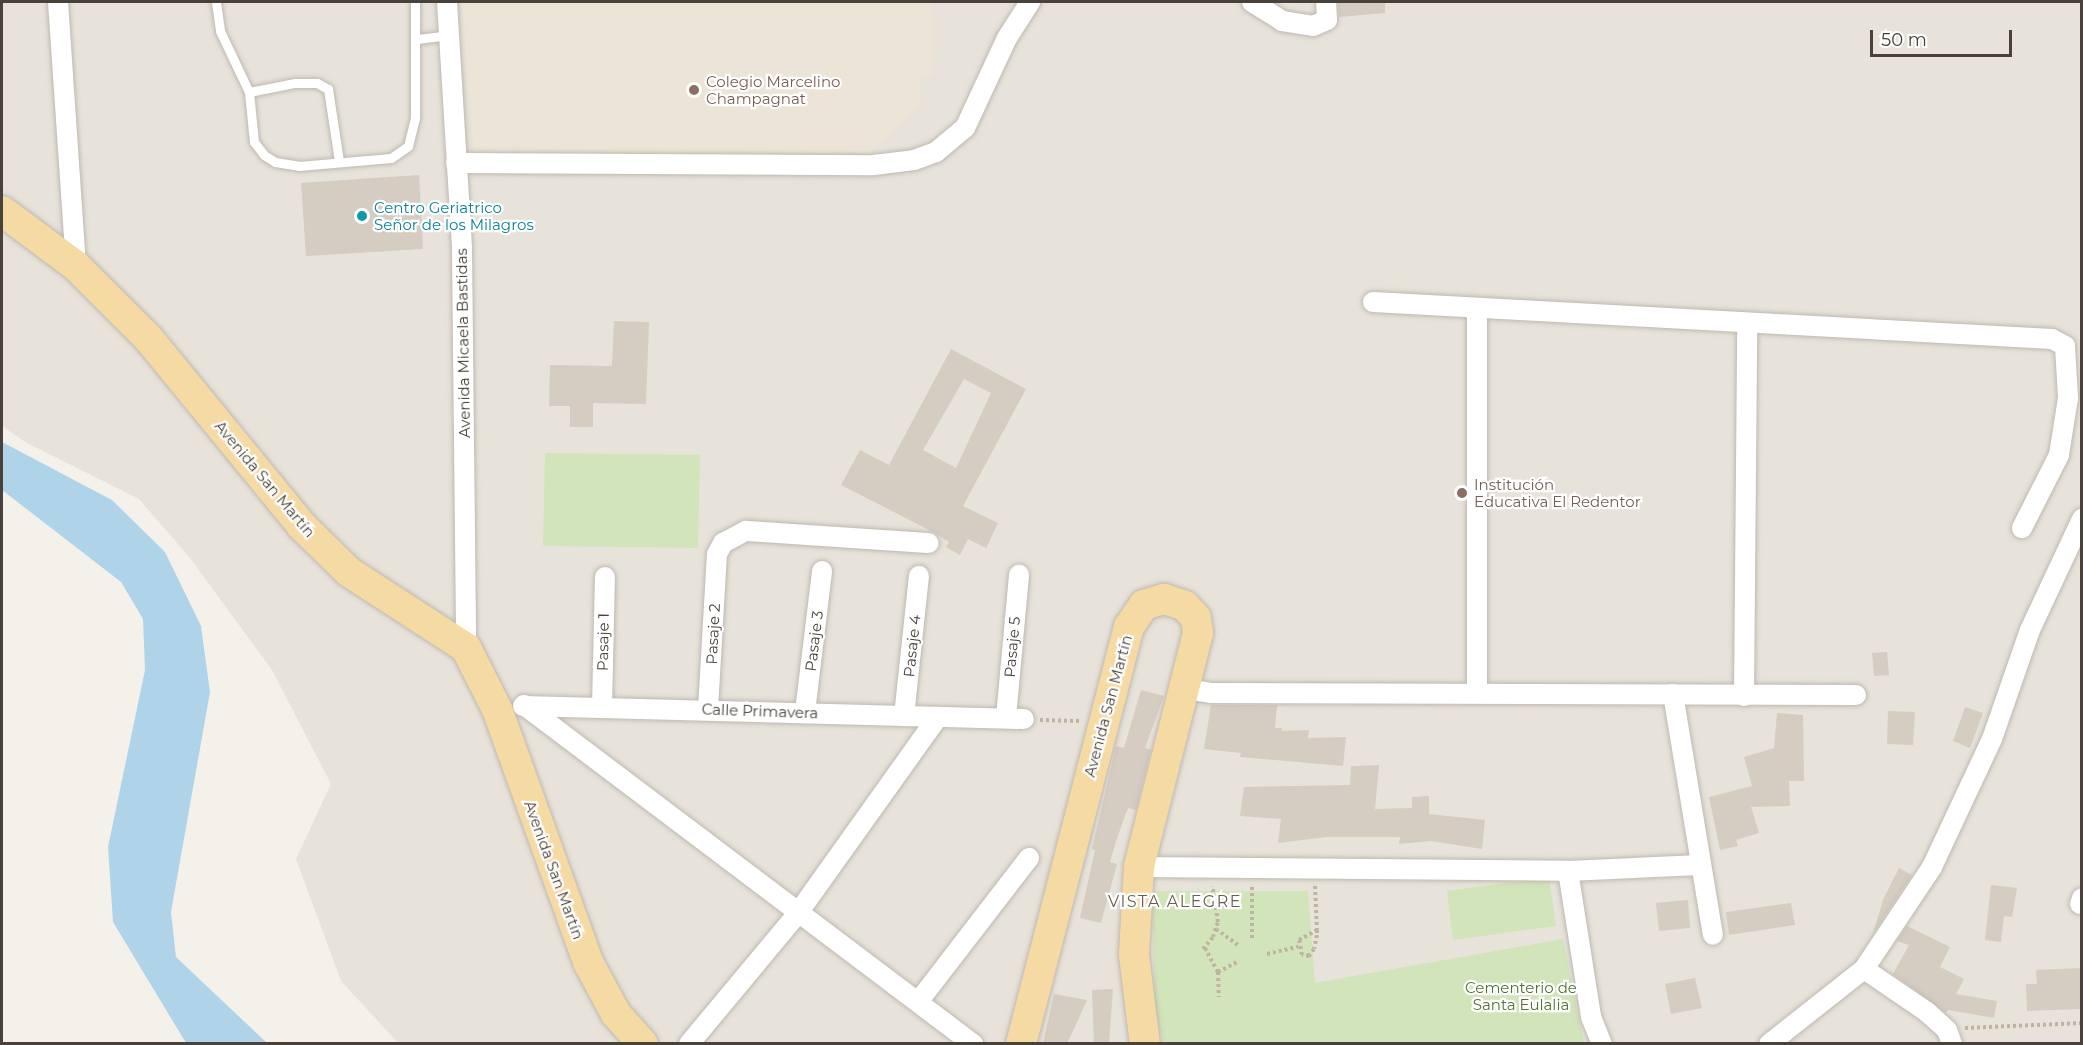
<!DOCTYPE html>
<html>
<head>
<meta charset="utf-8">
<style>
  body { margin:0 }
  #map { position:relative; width:2083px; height:1045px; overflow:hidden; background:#f4f1eb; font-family:Montserrat,sans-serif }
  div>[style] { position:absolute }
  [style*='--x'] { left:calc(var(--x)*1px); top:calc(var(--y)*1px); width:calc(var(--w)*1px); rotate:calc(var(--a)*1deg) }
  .residential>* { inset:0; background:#e7e3da }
  .education>* { inset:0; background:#ece5d7 }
  .green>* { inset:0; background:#d2e4b9 }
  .water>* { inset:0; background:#afd4ea }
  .building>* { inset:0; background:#d5ccc2 }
  .path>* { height:4px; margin-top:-2px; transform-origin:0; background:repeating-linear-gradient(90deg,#bfb3a1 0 3px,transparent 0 6px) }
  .roads { filter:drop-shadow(0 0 2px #bfb8af) drop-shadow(0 0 2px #bfb8af) }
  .service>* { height:9px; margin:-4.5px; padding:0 4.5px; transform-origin:4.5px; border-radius:4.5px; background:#fff }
  .minor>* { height:20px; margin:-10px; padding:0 10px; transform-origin:10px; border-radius:10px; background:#fff }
  .primary>* { height:30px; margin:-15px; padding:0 15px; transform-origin:15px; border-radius:15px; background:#f5daa4 }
  .dots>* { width:16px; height:16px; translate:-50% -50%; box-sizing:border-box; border:3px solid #fff; border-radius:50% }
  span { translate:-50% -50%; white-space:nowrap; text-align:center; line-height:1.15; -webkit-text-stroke:4.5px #fff; paint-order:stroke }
  .education-label { font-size:15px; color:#785e54 }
  .left { translate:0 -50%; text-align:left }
  .culture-label { font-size:15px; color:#0d838f }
  .street-label { font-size:15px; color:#48423a }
  .park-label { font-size:15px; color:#4e7432 }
  .neighbourhood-label { font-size:16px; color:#695f52; letter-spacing:1.5px }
  .frame { position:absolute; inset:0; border:3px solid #48423a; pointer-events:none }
  .scale { position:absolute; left:1870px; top:30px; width:142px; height:27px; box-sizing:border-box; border:3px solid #48423a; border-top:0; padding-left:8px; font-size:18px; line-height:21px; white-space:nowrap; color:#48423a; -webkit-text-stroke:4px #fff; paint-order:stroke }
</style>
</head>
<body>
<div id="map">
  <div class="residential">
    <div style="clip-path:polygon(2px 2px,2081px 2px,2081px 1043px,398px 1043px,341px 981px,296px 859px,331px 784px,272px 670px,190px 558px,139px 499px,25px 442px,2px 426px)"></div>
  </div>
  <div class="education">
    <div style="clip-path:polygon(462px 2px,931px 2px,932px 76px,919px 78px,919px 103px,871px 152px,474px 158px)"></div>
  </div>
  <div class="green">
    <div style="clip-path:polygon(545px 453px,700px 455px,698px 548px,543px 546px)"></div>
    <div style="clip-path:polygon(1549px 877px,1556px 926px,1453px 940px,1447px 891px)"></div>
    <div style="clip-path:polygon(1152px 891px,1308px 891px,1315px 983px,1563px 939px,1584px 1043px,1163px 1043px,1155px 1010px)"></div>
  </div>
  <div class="water">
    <div style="clip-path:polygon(2px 442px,112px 500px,165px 552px,201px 626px,210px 692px,171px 912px,176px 957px,267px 1043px,186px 1043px,113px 922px,108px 847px,145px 670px,143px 619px,121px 582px,2px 490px)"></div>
  </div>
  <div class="building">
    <div style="clip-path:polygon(1338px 2px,1385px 2px,1385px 13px,1339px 17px)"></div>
    <div style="clip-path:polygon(419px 175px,423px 249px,306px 256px,301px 183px)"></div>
    <div style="clip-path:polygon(614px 321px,649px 322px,646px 404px,593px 403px,593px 427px,570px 427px,570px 406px,549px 406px,550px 365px,612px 366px)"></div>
    <div style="clip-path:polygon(evenodd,951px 349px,1026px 389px,963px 506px,998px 523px,986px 548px,968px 539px,960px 555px,946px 547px,949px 542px,935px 533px,841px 485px,860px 450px,889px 465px,951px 349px,964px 379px,991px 393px,956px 468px,923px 450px,964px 379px)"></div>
    <div style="clip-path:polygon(1887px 652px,1889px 675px,1874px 676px,1872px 653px)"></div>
    <div style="clip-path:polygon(1141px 690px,1164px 696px,1145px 748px,1151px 750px,1136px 810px,1128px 808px,1117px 838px,1110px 862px,1117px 864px,1101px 923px,1080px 918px,1095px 850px,1092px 849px,1116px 746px,1124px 748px)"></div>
    <div style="clip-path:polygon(1211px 705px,1277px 705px,1275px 728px,1282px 728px,1282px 731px,1309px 730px,1308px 738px,1346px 737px,1343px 766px,1240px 757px,1241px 753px,1204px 749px)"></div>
    <div style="clip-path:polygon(1965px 707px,1983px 713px,1970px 748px,1953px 741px)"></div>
    <div style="clip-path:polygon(1888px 711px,1915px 712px,1913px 745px,1887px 744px)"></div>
    <div style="clip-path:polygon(1777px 713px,1803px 715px,1804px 781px,1789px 781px,1790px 806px,1751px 807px,1759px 833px,1736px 840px,1738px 846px,1720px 850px,1709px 797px,1752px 786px,1744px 757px,1774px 748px)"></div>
    <div style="clip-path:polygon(1379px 765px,1375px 809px,1412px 808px,1412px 797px,1429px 796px,1429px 814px,1485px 820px,1482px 849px,1431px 841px,1399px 844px,1400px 837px,1326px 837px,1278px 843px,1281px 819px,1240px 816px,1244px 787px,1350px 785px,1351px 766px)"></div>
    <div style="clip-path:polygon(1899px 868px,1912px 875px,1873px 934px,1883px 900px)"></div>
    <div style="clip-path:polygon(1991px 885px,2017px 888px,2012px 917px,2004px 916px,2001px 942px,1985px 940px)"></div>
    <div style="clip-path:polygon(1688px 900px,1690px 928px,1659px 931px,1656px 903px)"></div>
    <div style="clip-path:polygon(1791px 903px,1795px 925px,1729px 935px,1726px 912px)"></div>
    <div style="clip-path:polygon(1907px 926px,1950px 947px,1940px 967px,1964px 979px,1956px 994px,1997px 1001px,1994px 1018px,1948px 1010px,1946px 1013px,1893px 974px,1909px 945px,1897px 941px)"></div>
    <div style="clip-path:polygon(2082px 968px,2082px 1009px,2027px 1011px,2026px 984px,2037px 984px,2036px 970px)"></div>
    <div style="clip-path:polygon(1695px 978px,1702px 1008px,1671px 1014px,1665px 984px)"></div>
    <div style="clip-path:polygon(1113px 989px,1109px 1044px,1094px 1044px,1092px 990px)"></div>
    <div style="clip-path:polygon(1054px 994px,1087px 1000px,1067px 1044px,1043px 1044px)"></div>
  </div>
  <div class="path">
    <div style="--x:1040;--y:720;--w:40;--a:1.4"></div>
    <div style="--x:1315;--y:886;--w:44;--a:87.4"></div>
    <div style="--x:1317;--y:930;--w:5;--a:90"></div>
    <div style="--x:1317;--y:935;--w:14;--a:102"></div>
    <div style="--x:1314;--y:949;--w:9;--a:126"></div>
    <div style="--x:1309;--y:956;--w:7;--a:-172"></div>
    <div style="--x:1302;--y:955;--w:15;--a:-101"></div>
    <div style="--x:1299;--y:940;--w:21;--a:-29"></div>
    <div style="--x:1216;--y:929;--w:27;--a:36"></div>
    <div style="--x:1252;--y:938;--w:52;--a:-90"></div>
    <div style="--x:1205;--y:948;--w:27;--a:62"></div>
    <div style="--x:1218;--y:972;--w:25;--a:88"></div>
    <div style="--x:1203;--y:949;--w:16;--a:-50"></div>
    <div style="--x:1213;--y:937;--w:16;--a:-72"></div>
    <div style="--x:1218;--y:922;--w:36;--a:-99"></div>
    <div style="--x:1267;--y:954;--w:32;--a:-13"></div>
    <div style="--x:1218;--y:972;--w:21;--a:-28"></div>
    <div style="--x:1965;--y:1028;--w:117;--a:-2.4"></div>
  </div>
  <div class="roads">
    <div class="service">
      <div style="--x:216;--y:2;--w:29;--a:82"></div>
      <div style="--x:220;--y:31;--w:68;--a:64.6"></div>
      <div style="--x:249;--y:92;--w:50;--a:84.3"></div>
      <div style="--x:254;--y:142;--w:16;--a:52"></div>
      <div style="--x:264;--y:155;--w:13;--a:32"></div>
      <div style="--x:275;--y:162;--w:24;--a:9"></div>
      <div style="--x:299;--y:166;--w:92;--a:-5"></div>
      <div style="--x:391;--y:158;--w:21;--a:-35"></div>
      <div style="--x:408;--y:146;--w:29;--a:-76"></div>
      <div style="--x:415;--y:118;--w:116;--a:-90"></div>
      <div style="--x:417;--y:39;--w:32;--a:-7"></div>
      <div style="--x:249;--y:92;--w:47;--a:-11.1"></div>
      <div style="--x:295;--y:83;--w:22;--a:0"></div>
      <div style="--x:317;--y:83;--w:13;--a:29"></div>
      <div style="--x:328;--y:89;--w:73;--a:81.3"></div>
    </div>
    <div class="minor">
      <div style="--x:58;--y:2;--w:265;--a:86.1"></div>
      <div style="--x:447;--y:2;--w:248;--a:86.5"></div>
      <div style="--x:462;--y:250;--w:398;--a:89.4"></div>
      <div style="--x:1252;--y:2;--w:36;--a:32"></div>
      <div style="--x:1282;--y:21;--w:31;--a:9"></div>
      <div style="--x:1313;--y:26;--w:15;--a:-23"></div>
      <div style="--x:1327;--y:20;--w:18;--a:-93"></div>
      <div style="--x:456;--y:163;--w:418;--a:0.3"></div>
      <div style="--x:874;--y:165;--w:40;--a:-7.1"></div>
      <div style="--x:914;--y:160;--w:23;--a:-20"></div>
      <div style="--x:936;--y:152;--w:38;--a:-40"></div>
      <div style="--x:965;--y:128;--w:99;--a:-65"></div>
      <div style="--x:1007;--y:38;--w:43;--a:-57.4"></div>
      <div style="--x:1373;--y:302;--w:680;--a:3.12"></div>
      <div style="--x:2052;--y:339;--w:15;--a:28"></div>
      <div style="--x:2065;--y:346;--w:52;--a:86.7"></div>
      <div style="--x:2068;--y:398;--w:58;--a:99"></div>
      <div style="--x:2059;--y:455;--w:82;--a:116.9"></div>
      <div style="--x:1477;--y:310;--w:381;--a:90"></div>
      <div style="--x:1186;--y:689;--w:25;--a:9"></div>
      <div style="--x:1211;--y:693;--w:645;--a:0.18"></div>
      <div style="--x:1673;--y:694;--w:244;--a:80.6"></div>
      <div style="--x:1744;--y:696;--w:371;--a:-89.5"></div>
      <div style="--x:524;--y:705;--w:563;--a:37.05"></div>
      <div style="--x:523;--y:706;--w:501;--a:1.49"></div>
      <div style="--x:602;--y:707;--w:130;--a:-88.7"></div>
      <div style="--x:708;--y:709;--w:155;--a:-86.7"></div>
      <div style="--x:717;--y:554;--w:13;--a:-61"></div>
      <div style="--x:723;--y:543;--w:26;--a:-28"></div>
      <div style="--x:746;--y:531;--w:183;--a:3.8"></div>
      <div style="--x:805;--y:712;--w:142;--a:-83.1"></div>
      <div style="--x:904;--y:716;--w:141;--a:-83.9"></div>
      <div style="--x:1006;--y:718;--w:144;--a:-84.8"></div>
      <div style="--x:1139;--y:867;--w:429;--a:0.5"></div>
      <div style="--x:1568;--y:871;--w:132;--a:-2.6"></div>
      <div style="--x:1568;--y:871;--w:148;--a:81"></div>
      <div style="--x:1591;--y:1017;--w:29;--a:68"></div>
      <div style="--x:2080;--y:904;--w:6;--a:-72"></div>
      <div style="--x:1864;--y:969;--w:76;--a:34.3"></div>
      <div style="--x:1927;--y:1012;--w:27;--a:42"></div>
      <div style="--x:1947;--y:1030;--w:15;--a:70"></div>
      <div style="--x:918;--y:1002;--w:182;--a:-52.4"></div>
      <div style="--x:689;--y:1044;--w:170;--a:-50.2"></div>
      <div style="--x:798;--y:913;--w:241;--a:-54.5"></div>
      <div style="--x:1769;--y:1044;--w:121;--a:-38.3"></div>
      <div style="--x:1864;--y:969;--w:123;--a:-56.3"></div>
      <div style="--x:1932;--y:867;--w:141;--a:-64.9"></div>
      <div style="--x:1992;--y:739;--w:115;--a:-70.8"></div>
      <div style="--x:2030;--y:630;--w:123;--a:-64.9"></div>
    </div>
    <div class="primary">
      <div style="--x:2;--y:211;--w:92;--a:36.6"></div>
      <div style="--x:76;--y:266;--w:103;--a:45"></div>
      <div style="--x:149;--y:339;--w:240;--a:50.7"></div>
      <div style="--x:301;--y:525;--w:67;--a:44.4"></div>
      <div style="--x:349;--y:572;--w:140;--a:33"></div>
      <div style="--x:466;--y:648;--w:68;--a:63.1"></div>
      <div style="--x:497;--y:709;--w:269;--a:70.2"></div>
      <div style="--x:588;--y:962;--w:59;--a:61.7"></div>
      <div style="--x:616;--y:1014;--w:40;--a:48"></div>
      <div style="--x:1021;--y:1044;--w:431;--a:-75.5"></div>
      <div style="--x:1129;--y:627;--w:27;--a:-56"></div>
      <div style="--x:1144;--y:605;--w:21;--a:-17"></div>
      <div style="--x:1164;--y:599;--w:22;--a:18"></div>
      <div style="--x:1185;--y:606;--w:16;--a:47"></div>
      <div style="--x:1196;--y:618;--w:15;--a:82"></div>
      <div style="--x:1198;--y:633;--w:241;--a:104.2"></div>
      <div style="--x:1139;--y:867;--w:88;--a:93.3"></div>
      <div style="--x:1134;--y:955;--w:90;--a:83"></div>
    </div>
  </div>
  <div class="dots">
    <div style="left:694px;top:90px;background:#8d6e63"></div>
    <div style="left:362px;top:216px;background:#0f9aa8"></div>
    <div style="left:1462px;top:493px;background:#8d6e63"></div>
  </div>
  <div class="education-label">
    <span class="left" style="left:706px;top:90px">Colegio Marcelino<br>Champagnat</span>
    <span class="left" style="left:1474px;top:493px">Institución<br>Educativa El Redentor</span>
  </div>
  <div class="culture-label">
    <span class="left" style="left:374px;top:216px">Centro Geriatrico<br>Señor de los Milagros</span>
  </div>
  <div class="street-label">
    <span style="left:463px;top:343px;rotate:-91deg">Avenida Micaela Bastidas</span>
    <span style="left:265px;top:479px;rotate:50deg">Avenida San Martín</span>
    <span style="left:713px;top:634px;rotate:-87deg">Pasaje 2</span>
    <span style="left:814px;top:641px;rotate:-83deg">Pasaje 3</span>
    <span style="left:603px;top:642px;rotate:-89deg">Pasaje 1</span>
    <span style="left:912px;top:646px;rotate:-84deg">Pasaje 4</span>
    <span style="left:1012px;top:647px;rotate:-85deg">Pasaje 5</span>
    <span style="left:1108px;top:706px;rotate:-75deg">Avenida San Martín</span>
    <span style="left:760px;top:711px;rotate:2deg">Calle Primavera</span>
    <span style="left:554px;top:870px;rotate:70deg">Avenida San Martín</span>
  </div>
  <div class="park-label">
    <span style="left:1521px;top:996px">Cementerio de<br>Santa Eulalia</span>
  </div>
  <div class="neighbourhood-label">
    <span style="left:1175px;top:902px">VISTA ALEGRE</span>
  </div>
  <div class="frame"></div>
  <div class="scale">50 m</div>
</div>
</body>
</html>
